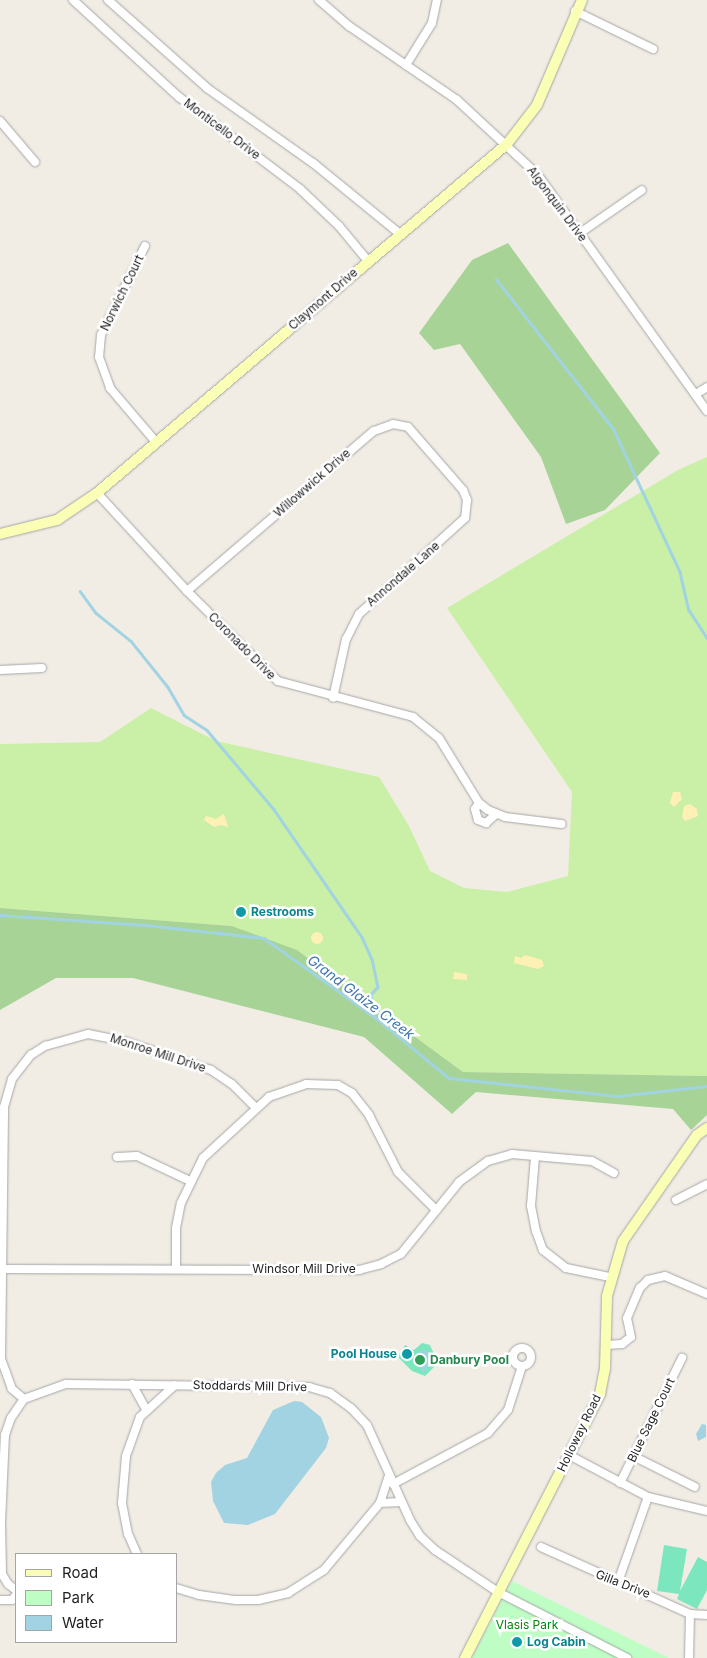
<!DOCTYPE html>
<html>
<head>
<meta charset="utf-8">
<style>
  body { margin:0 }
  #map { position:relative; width:707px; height:1658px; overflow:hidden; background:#f1ede5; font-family:Inter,sans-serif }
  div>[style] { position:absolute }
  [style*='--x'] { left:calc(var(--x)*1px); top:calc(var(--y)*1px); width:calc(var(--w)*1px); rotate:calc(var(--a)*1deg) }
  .grass>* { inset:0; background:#caefa6 }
  .forest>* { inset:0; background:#a7d496 }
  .sand>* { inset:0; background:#fff1b5 }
  .round { border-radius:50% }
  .park>* { inset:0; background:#befec4 }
  .pitch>* { inset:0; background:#7ce7bf }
  .water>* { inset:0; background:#a1d3e2 }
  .stream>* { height:2.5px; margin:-1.25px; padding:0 1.25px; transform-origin:1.25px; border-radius:1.25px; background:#a1d3e2 }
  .roads { filter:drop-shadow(0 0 1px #a6a6a6) drop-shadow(0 0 1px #a6a6a6) }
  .street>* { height:8px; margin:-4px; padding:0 4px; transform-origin:4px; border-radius:4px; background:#fff }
  .street>.ring { margin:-4px; padding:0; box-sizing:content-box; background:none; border:8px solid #fff; border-radius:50% }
  .secondary>* { height:10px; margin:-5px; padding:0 5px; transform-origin:5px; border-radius:5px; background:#faffb5 }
  .dots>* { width:14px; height:14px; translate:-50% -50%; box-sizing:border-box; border:2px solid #fff; border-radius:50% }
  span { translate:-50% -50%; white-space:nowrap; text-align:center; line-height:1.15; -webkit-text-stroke:5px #fff; paint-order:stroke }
  .street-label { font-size:12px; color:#1f1f1f }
  .culture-label { font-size:12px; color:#0d838f; font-weight:700 }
  .left { translate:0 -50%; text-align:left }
  .right { translate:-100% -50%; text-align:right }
  .leisure-label { font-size:12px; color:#27864d; font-weight:700 }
  .park-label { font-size:12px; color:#01890e }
  .water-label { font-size:14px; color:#4077b1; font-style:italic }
  .legend { position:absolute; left:15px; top:1553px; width:162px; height:90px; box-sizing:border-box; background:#fff; border:1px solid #a5a5a5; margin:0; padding:6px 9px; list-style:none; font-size:15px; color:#1f1f1f }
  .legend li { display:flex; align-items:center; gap:10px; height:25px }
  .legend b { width:25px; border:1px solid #a5a5a5 }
</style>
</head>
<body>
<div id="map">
  <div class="grass">
    <div style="clip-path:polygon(707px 457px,707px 1076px,463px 1072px,297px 950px,232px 926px,0 908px,0 744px,100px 742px,151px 708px,216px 741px,379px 777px,409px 826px,430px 871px,464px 888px,507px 892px,568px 876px,572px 792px,447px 608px,678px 470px)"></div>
  </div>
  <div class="forest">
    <div style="clip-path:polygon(508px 243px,660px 453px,605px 510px,566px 524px,541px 457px,460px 344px,434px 350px,419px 333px,472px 260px)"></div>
    <div style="clip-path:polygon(0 908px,232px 926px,297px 950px,463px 1072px,707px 1076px,707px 1115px,691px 1130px,673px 1109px,476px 1092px,452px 1114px,364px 1037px,133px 978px,56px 978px,0 1010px)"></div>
  </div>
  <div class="sand">
    <div style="clip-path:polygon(673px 792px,680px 792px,682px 799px,674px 807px,670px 803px)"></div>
    <div style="clip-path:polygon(690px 804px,697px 809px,698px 816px,685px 821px,682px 817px,684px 806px)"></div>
    <div style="clip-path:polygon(224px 814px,228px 827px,221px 825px,214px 827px,204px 820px,206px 816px,216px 819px)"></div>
    <div class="round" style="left:311px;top:932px;width:12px;height:12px"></div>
    <div style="clip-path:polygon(525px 955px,542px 960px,544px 966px,538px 969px,514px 963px,515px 956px,521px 958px)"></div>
    <div style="clip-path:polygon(454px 972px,467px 974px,467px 980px,453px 979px)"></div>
  </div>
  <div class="park">
    <div style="clip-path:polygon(512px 1581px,669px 1658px,472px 1658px)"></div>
  </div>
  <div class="pitch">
    <div style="clip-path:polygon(422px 1343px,430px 1345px,438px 1363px,425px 1376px,412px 1371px,398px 1357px,405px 1345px,414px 1350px)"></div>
    <div style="clip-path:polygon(664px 1545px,687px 1549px,680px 1591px,698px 1557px,707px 1562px,707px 1590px,697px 1609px,677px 1599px,679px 1594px,657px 1591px)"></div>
  </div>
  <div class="water">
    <div style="clip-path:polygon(421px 1350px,427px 1351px,432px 1363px,422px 1373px,418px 1354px)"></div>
    <div style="clip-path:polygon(294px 1401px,302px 1402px,321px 1417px,329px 1438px,326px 1448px,275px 1514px,248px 1525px,224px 1523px,213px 1501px,211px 1482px,216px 1473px,225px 1465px,247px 1458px,273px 1410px)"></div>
    <div style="clip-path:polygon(702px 1424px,706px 1425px,706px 1437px,698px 1441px,696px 1434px)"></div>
  </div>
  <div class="stream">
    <div style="--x:496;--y:279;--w:189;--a:51.9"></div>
    <div style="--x:613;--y:428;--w:159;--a:65"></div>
    <div style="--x:680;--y:572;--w:39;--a:77"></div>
    <div style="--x:689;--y:610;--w:33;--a:57"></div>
    <div style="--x:80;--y:591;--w:27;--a:54"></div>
    <div style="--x:96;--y:613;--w:45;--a:38.7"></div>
    <div style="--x:131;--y:641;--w:59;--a:51.2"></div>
    <div style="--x:168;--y:687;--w:32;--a:60"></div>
    <div style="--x:184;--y:715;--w:27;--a:33"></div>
    <div style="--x:207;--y:730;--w:102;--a:49.8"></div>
    <div style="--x:273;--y:808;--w:157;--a:55.4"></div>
    <div style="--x:362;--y:937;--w:24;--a:66"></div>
    <div style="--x:372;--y:959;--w:29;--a:78"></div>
    <div style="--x:378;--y:987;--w:11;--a:131"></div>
    <div style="--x:371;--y:995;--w:24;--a:78"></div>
    <div style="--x:0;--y:915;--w:146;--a:3.9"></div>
    <div style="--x:146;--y:925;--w:119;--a:6.3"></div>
    <div style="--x:264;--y:938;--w:138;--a:35.5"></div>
    <div style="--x:376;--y:1018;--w:94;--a:39.4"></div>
    <div style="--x:449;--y:1078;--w:170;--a:6.1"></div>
    <div style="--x:618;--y:1096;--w:90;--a:-6.4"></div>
  </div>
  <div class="roads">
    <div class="street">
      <div style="--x:73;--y:0;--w:144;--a:42.5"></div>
      <div style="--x:179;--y:97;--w:152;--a:37.2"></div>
      <div style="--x:300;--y:189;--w:54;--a:43.5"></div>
      <div style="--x:339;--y:226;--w:45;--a:50.4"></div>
      <div style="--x:108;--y:0;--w:132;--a:41.6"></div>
      <div style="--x:207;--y:88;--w:130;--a:35.3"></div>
      <div style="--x:313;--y:163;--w:112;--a:39.2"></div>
      <div style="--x:319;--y:0;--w:40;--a:41"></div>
      <div style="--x:349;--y:26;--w:131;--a:34.4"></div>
      <div style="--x:457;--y:100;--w:110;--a:42.8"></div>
      <div style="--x:538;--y:175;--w:290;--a:54.4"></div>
      <div style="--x:575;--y:11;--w:87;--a:26"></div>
      <div style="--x:406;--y:65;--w:49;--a:-58.2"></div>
      <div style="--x:432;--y:23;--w:24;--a:-78"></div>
      <div style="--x:0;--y:121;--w:54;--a:49.5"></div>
      <div style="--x:580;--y:233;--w:75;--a:-34.7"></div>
      <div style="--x:145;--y:246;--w:99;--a:116.3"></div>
      <div style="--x:101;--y:335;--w:22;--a:95"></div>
      <div style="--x:99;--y:357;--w:33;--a:70"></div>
      <div style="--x:110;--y:388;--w:71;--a:49.6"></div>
      <div style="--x:696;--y:394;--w:13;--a:-32"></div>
      <div style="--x:97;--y:493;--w:133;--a:47.4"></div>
      <div style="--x:187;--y:591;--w:128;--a:44.7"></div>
      <div style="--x:278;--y:681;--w:140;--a:14.9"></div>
      <div style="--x:413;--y:717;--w:33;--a:39"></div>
      <div style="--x:439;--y:738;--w:76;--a:58.4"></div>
      <div style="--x:479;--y:803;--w:11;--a:38"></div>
      <div style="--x:488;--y:810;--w:18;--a:22"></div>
      <div style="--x:505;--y:817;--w:57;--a:7"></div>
      <div style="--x:187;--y:591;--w:246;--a:-40.6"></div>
      <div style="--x:374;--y:431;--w:20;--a:-20"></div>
      <div style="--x:393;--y:424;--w:15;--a:11"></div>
      <div style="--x:408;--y:427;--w:84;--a:48.9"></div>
      <div style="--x:463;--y:490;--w:11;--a:68"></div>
      <div style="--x:467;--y:500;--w:18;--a:96"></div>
      <div style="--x:465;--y:518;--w:143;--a:137.8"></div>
      <div style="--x:359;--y:614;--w:28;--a:117"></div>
      <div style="--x:346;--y:639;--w:60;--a:102.4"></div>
      <div style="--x:0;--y:670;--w:42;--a:-2.7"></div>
      <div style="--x:479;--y:803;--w:7;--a:124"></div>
      <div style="--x:475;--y:809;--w:11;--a:75"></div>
      <div style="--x:478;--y:820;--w:9;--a:21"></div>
      <div style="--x:486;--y:823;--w:12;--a:-42"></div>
      <div style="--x:117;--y:1157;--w:20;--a:-3"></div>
      <div style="--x:137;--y:1156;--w:59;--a:25.3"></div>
      <div style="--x:535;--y:1157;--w:49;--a:94.7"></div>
      <div style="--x:531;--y:1206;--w:25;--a:79"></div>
      <div style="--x:536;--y:1231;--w:20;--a:70"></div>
      <div style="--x:543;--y:1250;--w:29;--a:38"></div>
      <div style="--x:566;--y:1268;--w:45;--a:11.6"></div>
      <div style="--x:676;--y:1200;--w:35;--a:-27"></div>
      <div style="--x:176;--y:1268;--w:40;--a:-90"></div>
      <div style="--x:176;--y:1228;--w:25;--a:-79"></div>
      <div style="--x:181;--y:1203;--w:50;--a:-63.9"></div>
      <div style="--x:203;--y:1158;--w:90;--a:-42.7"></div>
      <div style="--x:269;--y:1097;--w:39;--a:-19"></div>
      <div style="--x:306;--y:1084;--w:32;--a:2"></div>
      <div style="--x:338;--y:1085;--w:16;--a:30"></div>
      <div style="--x:352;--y:1093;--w:28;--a:52"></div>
      <div style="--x:369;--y:1115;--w:64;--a:63"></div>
      <div style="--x:398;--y:1172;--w:54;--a:45"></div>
      <div style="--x:3;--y:1269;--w:356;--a:0.2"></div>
      <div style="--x:359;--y:1270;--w:23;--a:-15"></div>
      <div style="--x:381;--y:1264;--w:22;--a:-27"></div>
      <div style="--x:401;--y:1254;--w:92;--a:-51.1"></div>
      <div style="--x:459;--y:1182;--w:36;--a:-36"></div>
      <div style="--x:488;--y:1161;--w:25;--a:-16"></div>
      <div style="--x:512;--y:1154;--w:80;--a:5"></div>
      <div style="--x:592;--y:1161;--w:25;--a:29"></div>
      <div style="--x:607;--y:1345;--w:15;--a:-4"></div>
      <div style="--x:622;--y:1344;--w:11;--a:-38"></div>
      <div style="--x:631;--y:1337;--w:19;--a:-102"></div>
      <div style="--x:627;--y:1318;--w:33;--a:-67"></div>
      <div style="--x:640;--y:1288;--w:11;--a:-45"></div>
      <div style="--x:648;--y:1280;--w:17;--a:-13"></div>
      <div style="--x:665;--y:1276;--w:46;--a:23.2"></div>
      <div class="ring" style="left:513px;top:1348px;width:10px;height:10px"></div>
      <div style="--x:132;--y:1384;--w:29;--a:61"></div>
      <div style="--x:24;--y:1399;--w:45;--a:-19.7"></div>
      <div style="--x:66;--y:1384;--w:243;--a:0.7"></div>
      <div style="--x:309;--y:1387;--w:22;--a:16"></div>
      <div style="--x:330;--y:1393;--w:26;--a:36"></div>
      <div style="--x:351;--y:1408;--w:23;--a:47"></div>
      <div style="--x:367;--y:1425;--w:104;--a:65.6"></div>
      <div style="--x:410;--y:1520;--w:19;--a:58"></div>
      <div style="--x:420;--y:1536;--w:21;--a:43"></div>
      <div style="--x:435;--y:1550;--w:76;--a:33.7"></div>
      <div style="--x:498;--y:1592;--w:145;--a:27.1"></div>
      <div style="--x:569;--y:1455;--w:89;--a:28"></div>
      <div style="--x:648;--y:1497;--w:61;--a:13.3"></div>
      <div style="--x:633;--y:1456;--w:69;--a:26.6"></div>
      <div style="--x:620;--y:1483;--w:140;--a:-63.6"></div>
      <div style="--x:393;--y:1484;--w:108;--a:-28.2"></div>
      <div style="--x:488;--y:1433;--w:30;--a:-49"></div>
      <div style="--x:508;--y:1410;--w:46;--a:-72.3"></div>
      <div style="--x:380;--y:1503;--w:29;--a:-72"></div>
      <div style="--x:541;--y:1547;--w:163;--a:24.2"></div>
      <div style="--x:690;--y:1614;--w:17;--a:3"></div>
      <div style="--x:137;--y:1554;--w:22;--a:-114"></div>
      <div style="--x:128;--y:1534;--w:32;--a:-101"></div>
      <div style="--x:122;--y:1503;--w:47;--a:-85.1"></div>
      <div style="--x:126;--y:1456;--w:41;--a:-70.3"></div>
      <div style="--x:140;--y:1417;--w:47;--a:-42.4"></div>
      <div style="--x:618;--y:1582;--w:90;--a:-70.6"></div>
      <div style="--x:176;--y:1588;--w:24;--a:17"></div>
      <div style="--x:199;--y:1595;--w:37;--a:8"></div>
      <div style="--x:236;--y:1600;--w:22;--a:0"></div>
      <div style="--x:258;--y:1600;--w:31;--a:-13"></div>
      <div style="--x:288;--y:1593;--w:43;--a:-32.6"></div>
      <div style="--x:324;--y:1570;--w:87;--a:-50.1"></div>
      <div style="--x:380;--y:1503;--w:21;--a:-3"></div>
      <div style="--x:16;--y:1590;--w:10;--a:-143"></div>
      <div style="--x:8;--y:1584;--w:12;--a:-121"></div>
      <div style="--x:2;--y:1574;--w:52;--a:-91.1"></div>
      <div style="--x:1;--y:1522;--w:87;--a:-87.4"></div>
      <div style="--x:5;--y:1435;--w:18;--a:-71"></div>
      <div style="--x:11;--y:1418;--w:23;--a:-56"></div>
      <div style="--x:24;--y:1399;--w:16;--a:-140"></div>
      <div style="--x:12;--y:1389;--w:32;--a:-110"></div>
      <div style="--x:1;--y:1359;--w:252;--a:-89.3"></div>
      <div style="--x:4;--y:1107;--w:29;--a:-74"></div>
      <div style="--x:12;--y:1079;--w:31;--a:-52"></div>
      <div style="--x:31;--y:1055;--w:17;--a:-33"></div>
      <div style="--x:45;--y:1046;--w:45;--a:-15.6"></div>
      <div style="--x:88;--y:1034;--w:37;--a:11"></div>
      <div style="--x:124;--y:1041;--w:92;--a:18.4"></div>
      <div style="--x:211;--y:1070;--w:25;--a:34"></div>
      <div style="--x:232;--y:1084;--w:34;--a:45"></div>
      <div style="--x:0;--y:1600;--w:12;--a:0"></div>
      <div style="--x:12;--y:1600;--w:6;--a:-51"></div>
      <div style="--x:689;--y:1658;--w:44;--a:-88.7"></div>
    </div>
    <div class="secondary">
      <div style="--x:0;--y:534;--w:59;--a:-13.8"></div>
      <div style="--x:57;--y:520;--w:48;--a:-34"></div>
      <div style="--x:97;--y:493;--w:538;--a:-40.41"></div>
      <div style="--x:507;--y:144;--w:49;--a:-52.4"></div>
      <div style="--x:537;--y:105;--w:114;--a:-66.8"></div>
      <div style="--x:465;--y:1658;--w:297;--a:-62.9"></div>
      <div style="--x:600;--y:1394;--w:25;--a:-79"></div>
      <div style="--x:605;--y:1369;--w:73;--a:-88.4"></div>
      <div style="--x:607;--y:1296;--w:57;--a:-73.8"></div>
      <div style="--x:623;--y:1241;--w:129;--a:-55.1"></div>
      <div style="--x:697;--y:1135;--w:12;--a:-35"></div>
    </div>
  </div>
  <div class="dots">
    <div style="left:241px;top:912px;background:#0f9aa8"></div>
    <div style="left:407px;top:1354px;background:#0f9aa8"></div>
    <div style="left:420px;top:1360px;background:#2e9e5b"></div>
    <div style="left:517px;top:1642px;background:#0f9aa8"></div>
  </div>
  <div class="street-label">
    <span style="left:222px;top:129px;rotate:37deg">Monticello Drive</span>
    <span style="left:557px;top:204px;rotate:53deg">Algonquin Drive</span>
    <span style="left:122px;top:293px;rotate:-64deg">Norwich Court</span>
    <span style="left:323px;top:299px;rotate:-41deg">Claymont Drive</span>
    <span style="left:312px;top:483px;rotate:-41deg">Willowwick Drive</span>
    <span style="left:403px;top:574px;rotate:-41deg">Annondale Lane</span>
    <span style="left:242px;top:646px;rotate:45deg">Coronado Drive</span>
    <span style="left:158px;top:1053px;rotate:18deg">Monroe Mill Drive</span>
    <span style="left:304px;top:1269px">Windsor Mill Drive</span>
    <span style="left:250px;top:1386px;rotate:1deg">Stoddards Mill Drive</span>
    <span style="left:651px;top:1420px;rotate:-64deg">Blue Sage Court</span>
    <span style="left:579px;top:1433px;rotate:-64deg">Holloway Road</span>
    <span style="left:623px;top:1584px;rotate:21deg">Gilla Drive</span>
  </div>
  <div class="culture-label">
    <span class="left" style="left:251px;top:912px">Restrooms</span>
    <span class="right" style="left:397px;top:1354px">Pool House</span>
    <span class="left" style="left:527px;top:1642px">Log Cabin</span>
  </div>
  <div class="leisure-label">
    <span class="left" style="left:430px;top:1360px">Danbury Pool</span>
  </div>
  <div class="park-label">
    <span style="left:527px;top:1625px">Vlasis Park</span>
  </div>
  <div class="water-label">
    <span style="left:361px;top:997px;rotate:37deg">Grand Glaize Creek</span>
  </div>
  <ul class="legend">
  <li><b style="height:6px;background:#faffb5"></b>Road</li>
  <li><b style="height:14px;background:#befec4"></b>Park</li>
  <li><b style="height:14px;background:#a1d3e2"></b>Water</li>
  </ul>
</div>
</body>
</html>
